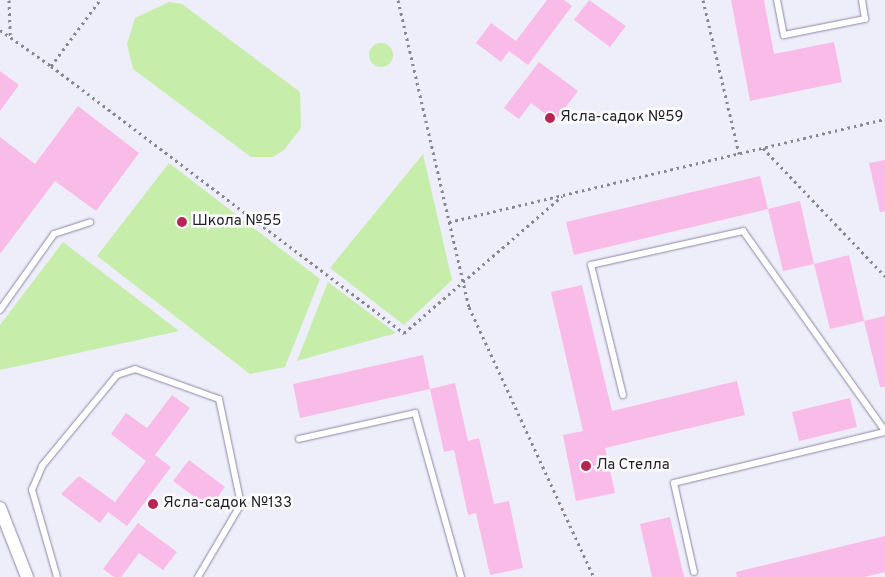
<!DOCTYPE html>
<html>
<head>
<meta charset="utf-8">
<style>
  body { margin:0 }
  #map { position:relative; width:885px; height:577px; overflow:hidden; background:#eeedfa; font-family:Overpass,sans-serif }
  div>[style] { position:absolute }
  [style*='--x'] { left:calc(var(--x)*1px); top:calc(var(--y)*1px); width:calc(var(--w)*1px); rotate:calc(var(--a)*1deg) }
  .green>* { inset:0; background:#c7edaa }
  .round { border-radius:50% }
  .building>* { inset:0; background:#f9bbe8 }
  .path>* { height:3px; margin-top:-1.5px; transform-origin:0; background:repeating-linear-gradient(90deg,#888794 0 2.5px,transparent 0 6.5px) }
  .roads { filter:drop-shadow(0 0 1px #8c87a6) drop-shadow(0 0 1px #8c87a6) }
  .lane>* { height:6px; margin:-3px; padding:0 3px; transform-origin:3px; border-radius:3px; background:#fff }
  .street>* { height:12px; margin:-6px; padding:0 6px; transform-origin:6px; border-radius:6px; background:#fff }
  .dots>* { width:14px; height:14px; translate:-50% -50%; box-sizing:border-box; border:2px solid #fcfcfc; border-radius:50% }
  span { translate:-50% -50%; white-space:nowrap; text-align:center; line-height:1.15; -webkit-text-stroke:5px #fcfcfc; paint-order:stroke }
  .poi-label { font-size:15px; color:#211f2b }
  .left { translate:0 -50%; text-align:left }
</style>
</head>
<body>
<div id="map">
  <div class="green">
    <div style="clip-path:polygon(169px 2px,182px 4px,300px 92px,301px 128px,284px 150px,273px 157px,251px 157px,133px 69px,127px 44px,135px 18px)"></div>
    <div class="round" style="left:369px;top:43px;width:24px;height:24px"></div>
    <div style="clip-path:polygon(423px 154px,452px 280px,404px 325px,330px 268px)"></div>
    <div style="clip-path:polygon(169px 163px,320px 279px,285px 367px,250px 374px,97px 256px)"></div>
    <div style="clip-path:polygon(63px 242px,179px 331px,0 370px,0 325px)"></div>
    <div style="clip-path:polygon(328px 282px,396px 333px,297px 361px)"></div>
  </div>
  <div class="building">
    <div style="clip-path:polygon(547px 0,564px 0,572px 6px,528px 65px,509px 51px,501px 62px,476px 43px,491px 23px,516px 41px)"></div>
    <div style="clip-path:polygon(589px 0,626px 26px,610px 47px,574px 20px)"></div>
    <div style="clip-path:polygon(731px 0,764px 0,774px 54px,834px 42px,842px 82px,750px 101px)"></div>
    <div style="clip-path:polygon(539px 62px,578px 91px,555px 121px,531px 103px,519px 119px,504px 108px)"></div>
    <div style="clip-path:polygon(0 71px,19px 85px,0 111px)"></div>
    <div style="clip-path:polygon(78px 106px,139px 153px,96px 211px,55px 181px,0 254px,0 137px,35px 164px)"></div>
    <div style="clip-path:polygon(885px 160px,885px 211px,880px 212px,869px 163px)"></div>
    <div style="clip-path:polygon(760px 176px,768px 209px,574px 255px,566px 222px)"></div>
    <div style="clip-path:polygon(800px 201px,814px 264px,783px 271px,768px 209px)"></div>
    <div style="clip-path:polygon(849px 255px,864px 321px,830px 329px,814px 264px)"></div>
    <div style="clip-path:polygon(582px 285px,612px 411px,737px 381px,745px 415px,605px 448px,615px 493px,576px 501px,563px 435px,583px 431px,551px 292px)"></div>
    <div style="clip-path:polygon(885px 316px,885px 387px,880px 387px,864px 321px)"></div>
    <div style="clip-path:polygon(423px 355px,430px 389px,300px 418px,293px 384px)"></div>
    <div style="clip-path:polygon(455px 383px,468px 441px,479px 438px,494px 504px,509px 501px,523px 568px,490px 575px,476px 513px,468px 515px,454px 450px,444px 452px,430px 389px)"></div>
    <div style="clip-path:polygon(172px 395px,190px 408px,155px 455px,171px 467px,127px 526px,108px 512px,100px 523px,61px 494px,79px 476px,115px 502px,146px 461px,111px 434px,126px 413px,147px 428px)"></div>
    <div style="clip-path:polygon(850px 398px,857px 427px,799px 441px,792px 412px)"></div>
    <div style="clip-path:polygon(189px 460px,225px 487px,210px 508px,173px 481px)"></div>
    <div style="clip-path:polygon(670px 517px,684px 577px,652px 577px,640px 524px)"></div>
    <div style="clip-path:polygon(138px 523px,177px 552px,163px 570px,139px 553px,121px 577px,114px 577px,103px 569px)"></div>
    <div style="clip-path:polygon(885px 536px,885px 572px,864px 577px,737px 577px,736px 572px)"></div>
  </div>
  <div class="path">
    <div style="--x:9;--y:0;--w:36;--a:88"></div>
    <div style="--x:398;--y:0;--w:315;--a:77"></div>
    <div style="--x:469;--y:307;--w:298;--a:65.2"></div>
    <div style="--x:703;--y:0;--w:158;--a:76.8"></div>
    <div style="--x:0;--y:30;--w:62;--a:35.2"></div>
    <div style="--x:51;--y:66;--w:82;--a:-53.4"></div>
    <div style="--x:51;--y:66;--w:443;--a:37.1"></div>
    <div style="--x:404;--y:333;--w:209;--a:-40.9"></div>
    <div style="--x:763;--y:148;--w:177;--a:46.4"></div>
    <div style="--x:449;--y:222;--w:448;--a:-13.3"></div>
  </div>
  <div class="roads">
    <div class="lane">
      <div style="--x:777;--y:0;--w:36;--a:79"></div>
      <div style="--x:784;--y:35;--w:83;--a:-11.2"></div>
      <div style="--x:865;--y:19;--w:19;--a:-99"></div>
      <div style="--x:0;--y:310;--w:93;--a:-54.6"></div>
      <div style="--x:54;--y:234;--w:38;--a:-18"></div>
      <div style="--x:623;--y:395;--w:134;--a:-103.8"></div>
      <div style="--x:591;--y:265;--w:156;--a:-12.6"></div>
      <div style="--x:743;--y:231;--w:245;--a:54.6"></div>
      <div style="--x:299;--y:439;--w:119;--a:-12.6"></div>
      <div style="--x:415;--y:413;--w:170;--a:74.3"></div>
      <div style="--x:694;--y:572;--w:91;--a:-102.7"></div>
      <div style="--x:674;--y:483;--w:217;--a:-13.6"></div>
      <div style="--x:57;--y:577;--w:91;--a:-106"></div>
      <div style="--x:32;--y:490;--w:26;--a:-67"></div>
      <div style="--x:42;--y:466;--w:118;--a:-50.5"></div>
      <div style="--x:117;--y:375;--w:19;--a:-18"></div>
      <div style="--x:135;--y:369;--w:89;--a:19.7"></div>
      <div style="--x:219;--y:399;--w:107;--a:78.2"></div>
      <div style="--x:241;--y:504;--w:85;--a:120.5"></div>
    </div>
    <div class="street">
      <div style="--x:0;--y:508;--w:74;--a:68.6"></div>
    </div>
  </div>
  <div class="dots">
    <div style="left:550px;top:118px;background:#b62654"></div>
    <div style="left:182px;top:222px;background:#b62654"></div>
    <div style="left:586px;top:466px;background:#b62654"></div>
    <div style="left:153px;top:504px;background:#b62654"></div>
  </div>
  <div class="poi-label">
    <span class="left" style="left:560px;top:118px">Ясла-садок №59</span>
    <span class="left" style="left:192px;top:222px">Школа №55</span>
    <span class="left" style="left:596px;top:466px">Ла Стелла</span>
    <span class="left" style="left:163px;top:504px">Ясла-садок №133</span>
  </div>
</div>
</body>
</html>
